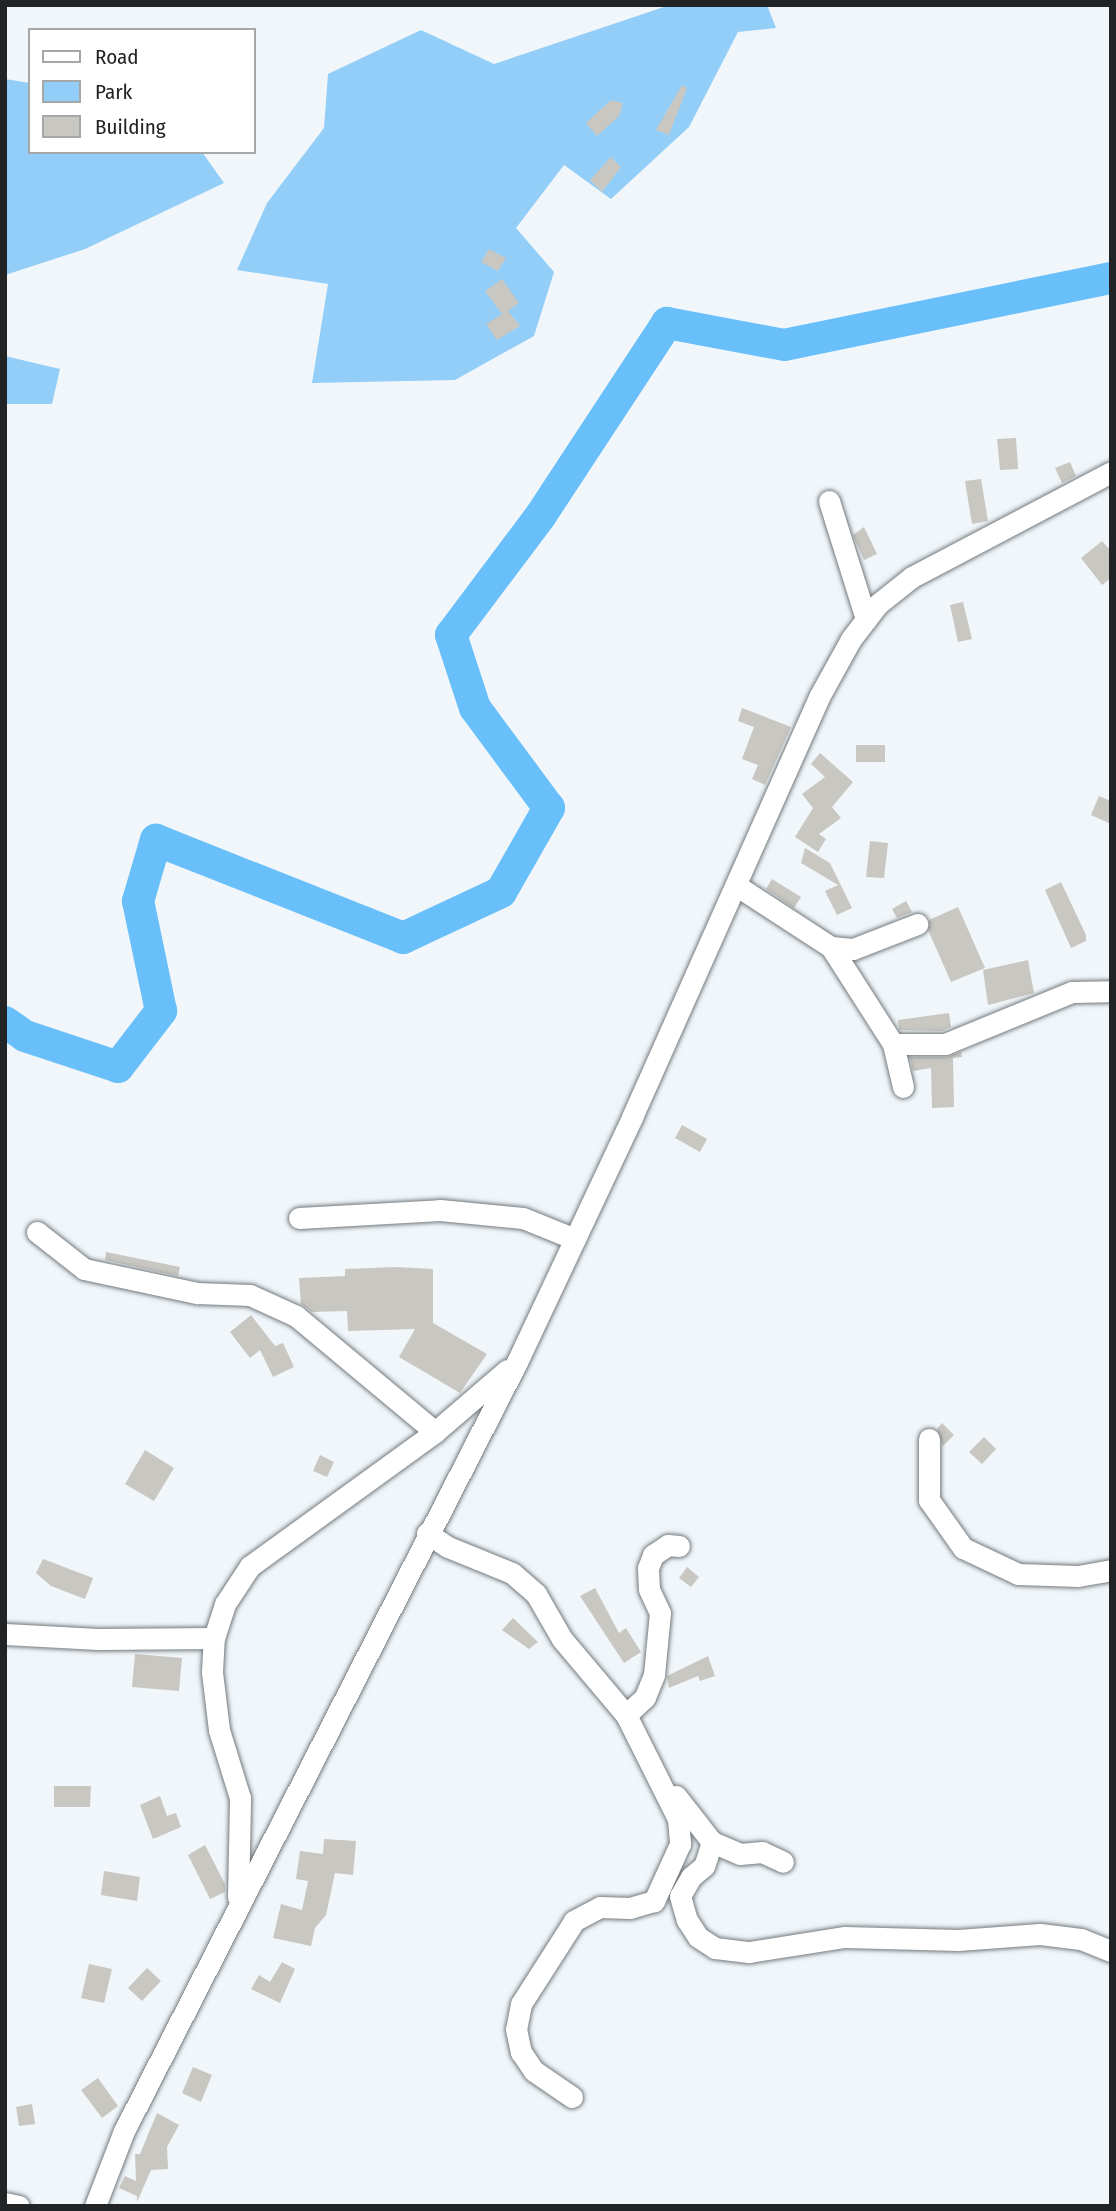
<!DOCTYPE html>
<html>
<head>
<meta charset="utf-8">
<style>
  body { margin:0 }
  #map { position:relative; width:1116px; height:2211px; overflow:hidden; background:#f0f6fa; font-family:"Fira Sans Condensed",sans-serif }
  div>[style] { position:absolute }
  [style*='--x'] { left:calc(var(--x)*1px); top:calc(var(--y)*1px); width:calc(var(--w)*1px); rotate:calc(var(--a)*1deg) }
  .green>* { inset:0; background:#92cef8 }
  .river>* { height:32px; margin:-16px; padding:0 16px; transform-origin:16px; border-radius:16px; background:#69bff9 }
  .building>* { inset:0; background:#c9c7c1 }
  .roads { filter:drop-shadow(0 0 2px #747a7e) drop-shadow(0 0 2px #747a7e) }
  .minor>* { height:21px; margin:-10.5px; padding:0 10.5px; transform-origin:10.5px; border-radius:10.5px; background:#fff }
  span { translate:-50% -50%; white-space:nowrap; text-align:center; line-height:1.15; -webkit-text-stroke:5px #fff; paint-order:stroke }
  .frame { position:absolute; inset:0; border:7px solid #212325; pointer-events:none }
  .legend { position:absolute; left:28px; top:28px; width:228px; height:126px; box-sizing:border-box; background:#fff; border:2px solid #a6a7a8; margin:0; padding:9px 12px; list-style:none; font-size:21px; color:#212325 }
  .legend li { display:flex; align-items:center; gap:14px; height:35px }
  .legend b { width:35px; border:2px solid #a6a7a8 }
</style>
</head>
<body>
<div id="map">
  <div class="green">
    <div style="clip-path:polygon(670px 5px,767px 5px,776px 28px,738px 32px,689px 127px,611px 199px,564px 165px,516px 228px,554px 272px,534px 336px,455px 380px,312px 383px,328px 284px,237px 270px,267px 203px,324px 128px,328px 74px,421px 30px,494px 64px)"></div>
    <div style="clip-path:polygon(5px 79px,30px 83px,30px 152px,202px 152px,224px 183px,85px 249px,5px 275px)"></div>
    <div style="clip-path:polygon(5px 356px,60px 369px,52px 404px,5px 404px)"></div>
  </div>
  <div class="river">
    <div style="--x:5;--y:1022;--w:24;--a:35"></div>
    <div style="--x:25;--y:1036;--w:98;--a:18.4"></div>
    <div style="--x:118;--y:1067;--w:71;--a:-52.5"></div>
    <div style="--x:161;--y:1011;--w:112;--a:-101.8"></div>
    <div style="--x:138;--y:901;--w:64;--a:-73.6"></div>
    <div style="--x:156;--y:840;--w:266;--a:21.6"></div>
    <div style="--x:403;--y:938;--w:108;--a:-25.1"></div>
    <div style="--x:501;--y:892;--w:97;--a:-60.3"></div>
    <div style="--x:549;--y:808;--w:124;--a:-126.5"></div>
    <div style="--x:475;--y:708;--w:77;--a:-108.2"></div>
    <div style="--x:451;--y:635;--w:150;--a:-53.1"></div>
    <div style="--x:541;--y:515;--w:230;--a:-56.7"></div>
    <div style="--x:667;--y:323;--w:119;--a:10.6"></div>
    <div style="--x:784;--y:345;--w:334;--a:-11.6"></div>
  </div>
  <div class="building">
    <div style="clip-path:polygon(682px 85px,687px 88px,669px 135px,656px 130px)"></div>
    <div style="clip-path:polygon(611px 100px,623px 103px,619px 116px,597px 136px,586px 123px)"></div>
    <div style="clip-path:polygon(611px 157px,621px 167px,602px 192px,590px 180px)"></div>
    <div style="clip-path:polygon(489px 249px,506px 258px,498px 271px,481px 262px)"></div>
    <div style="clip-path:polygon(502px 279px,519px 303px,508px 311px,520px 326px,497px 340px,486px 324px,502px 314px,485px 291px)"></div>
    <div style="clip-path:polygon(1016px 438px,1018px 469px,1000px 470px,997px 439px)"></div>
    <div style="clip-path:polygon(1070px 462px,1076px 476px,1062px 483px,1055px 468px)"></div>
    <div style="clip-path:polygon(981px 479px,988px 521px,972px 524px,965px 481px)"></div>
    <div style="clip-path:polygon(864px 527px,877px 554px,864px 560px,853px 535px)"></div>
    <div style="clip-path:polygon(1102px 541px,1111px 551px,1111px 578px,1102px 585px,1081px 558px)"></div>
    <div style="clip-path:polygon(963px 602px,972px 639px,958px 642px,950px 605px)"></div>
    <div style="clip-path:polygon(742px 708px,791px 727px,765px 785px,752px 779px,758px 765px,742px 759px,754px 727px,738px 721px)"></div>
    <div style="clip-path:polygon(856px 745px,885px 745px,885px 762px,856px 762px)"></div>
    <div style="clip-path:polygon(820px 753px,853px 782px,832px 807px,841px 818px,819px 834px,826px 839px,818px 852px,795px 837px,813px 808px,802px 794px,825px 777px,811px 764px)"></div>
    <div style="clip-path:polygon(1099px 796px,1111px 801px,1111px 824px,1091px 815px)"></div>
    <div style="clip-path:polygon(870px 841px,888px 843px,884px 878px,866px 877px)"></div>
    <div style="clip-path:polygon(805px 848px,830px 863px,852px 908px,837px 915px,825px 891px,838px 885px,801px 863px)"></div>
    <div style="clip-path:polygon(772px 879px,801px 897px,794px 908px,766px 889px)"></div>
    <div style="clip-path:polygon(1061px 882px,1086px 935px,1086px 941px,1071px 948px,1045px 890px)"></div>
    <div style="clip-path:polygon(906px 901px,912px 912px,897px 918px,892px 909px)"></div>
    <div style="clip-path:polygon(958px 907px,985px 968px,951px 982px,928px 930px,929px 920px)"></div>
    <div style="clip-path:polygon(1028px 960px,1034px 993px,988px 1005px,983px 970px)"></div>
    <div style="clip-path:polygon(949px 1013px,951px 1027px,942px 1031px,899px 1030px,898px 1020px)"></div>
    <div style="clip-path:polygon(961px 1052px,962px 1057px,953px 1058px,954px 1107px,932px 1108px,931px 1068px,913px 1071px,910px 1057px,946px 1057px)"></div>
    <div style="clip-path:polygon(682px 1125px,707px 1139px,700px 1152px,675px 1138px)"></div>
    <div style="clip-path:polygon(106px 1252px,180px 1267px,178px 1276px,105px 1260px)"></div>
    <div style="clip-path:polygon(395px 1267px,433px 1269px,433px 1323px,487px 1354px,460px 1393px,399px 1357px,415px 1329px,348px 1331px,347px 1311px,312px 1312px,301px 1304px,299px 1278px,345px 1276px,345px 1269px)"></div>
    <div style="clip-path:polygon(251px 1315px,275px 1346px,283px 1343px,294px 1367px,273px 1377px,260px 1350px,250px 1358px,230px 1332px)"></div>
    <div style="clip-path:polygon(942px 1423px,954px 1435px,943px 1446px,937px 1429px)"></div>
    <div style="clip-path:polygon(984px 1437px,996px 1449px,982px 1464px,969px 1452px)"></div>
    <div style="clip-path:polygon(145px 1450px,174px 1468px,154px 1501px,125px 1484px)"></div>
    <div style="clip-path:polygon(320px 1455px,334px 1462px,327px 1477px,313px 1471px)"></div>
    <div style="clip-path:polygon(43px 1559px,93px 1578px,85px 1599px,51px 1586px,36px 1573px)"></div>
    <div style="clip-path:polygon(687px 1567px,699px 1577px,691px 1587px,679px 1578px)"></div>
    <div style="clip-path:polygon(595px 1588px,619px 1633px,626px 1628px,641px 1652px,624px 1663px,580px 1596px)"></div>
    <div style="clip-path:polygon(513px 1618px,538px 1642px,529px 1649px,502px 1630px)"></div>
    <div style="clip-path:polygon(135px 1654px,182px 1658px,179px 1691px,132px 1687px)"></div>
    <div style="clip-path:polygon(708px 1656px,715px 1676px,700px 1681px,698px 1676px,669px 1688px,667px 1676px)"></div>
    <div style="clip-path:polygon(54px 1786px,91px 1786px,90px 1807px,54px 1807px)"></div>
    <div style="clip-path:polygon(160px 1796px,167px 1816px,176px 1813px,181px 1827px,153px 1839px,140px 1805px)"></div>
    <div style="clip-path:polygon(324px 1839px,356px 1841px,353px 1875px,335px 1873px,326px 1915px,315px 1928px,311px 1946px,273px 1938px,281px 1904px,302px 1910px,308px 1881px,296px 1879px,300px 1851px,323px 1854px)"></div>
    <div style="clip-path:polygon(205px 1845px,225px 1884px,225px 1892px,210px 1899px,188px 1855px)"></div>
    <div style="clip-path:polygon(104px 1871px,140px 1877px,137px 1901px,101px 1895px)"></div>
    <div style="clip-path:polygon(282px 1962px,295px 1969px,280px 2003px,251px 1989px,259px 1975px,270px 1982px)"></div>
    <div style="clip-path:polygon(89px 1964px,112px 1969px,104px 2003px,81px 1998px)"></div>
    <div style="clip-path:polygon(147px 1968px,161px 1981px,142px 2001px,128px 1988px)"></div>
    <div style="clip-path:polygon(193px 2067px,212px 2075px,201px 2102px,182px 2093px)"></div>
    <div style="clip-path:polygon(98px 2078px,118px 2106px,102px 2118px,81px 2090px)"></div>
    <div style="clip-path:polygon(32px 2104px,35px 2124px,19px 2126px,16px 2107px)"></div>
    <div style="clip-path:polygon(157px 2113px,179px 2125px,167px 2147px,168px 2169px,151px 2170px,137px 2202px,137px 2196px,119px 2188px,125px 2176px,136px 2181px,135px 2154px,140px 2154px)"></div>
  </div>
  <div class="roads">
    <div class="minor">
      <div style="--x:829;--y:501;--w:124;--a:72.6"></div>
      <div style="--x:737;--y:886;--w:112;--a:33"></div>
      <div style="--x:831;--y:947;--w:115;--a:57.4"></div>
      <div style="--x:893;--y:1044;--w:44;--a:76.9"></div>
      <div style="--x:831;--y:947;--w:22;--a:5"></div>
      <div style="--x:853;--y:949;--w:69;--a:-21.3"></div>
      <div style="--x:893;--y:1044;--w:52;--a:0"></div>
      <div style="--x:945;--y:1044;--w:137;--a:-22.3"></div>
      <div style="--x:1072;--y:992;--w:39;--a:-1"></div>
      <div style="--x:299;--y:1218;--w:141;--a:-3.2"></div>
      <div style="--x:440;--y:1210;--w:83;--a:5.5"></div>
      <div style="--x:523;--y:1218;--w:56;--a:22"></div>
      <div style="--x:37;--y:1232;--w:60;--a:38.2"></div>
      <div style="--x:84;--y:1269;--w:116;--a:12"></div>
      <div style="--x:197;--y:1293;--w:53;--a:2.2"></div>
      <div style="--x:250;--y:1295;--w:51;--a:24.5"></div>
      <div style="--x:296;--y:1316;--w:181;--a:39.8"></div>
      <div style="--x:929;--y:1439;--w:61;--a:90"></div>
      <div style="--x:929;--y:1500;--w:59;--a:54.7"></div>
      <div style="--x:963;--y:1548;--w:61;--a:25.3"></div>
      <div style="--x:1018;--y:1574;--w:60;--a:1.9"></div>
      <div style="--x:1078;--y:1576;--w:34;--a:-10"></div>
      <div style="--x:427;--y:1533;--w:25;--a:34"></div>
      <div style="--x:448;--y:1547;--w:69;--a:22.1"></div>
      <div style="--x:512;--y:1573;--w:32;--a:41"></div>
      <div style="--x:536;--y:1594;--w:52;--a:60"></div>
      <div style="--x:562;--y:1639;--w:99;--a:49.9"></div>
      <div style="--x:626;--y:1715;--w:116;--a:63.4"></div>
      <div style="--x:678;--y:1819;--w:25;--a:85"></div>
      <div style="--x:680;--y:1844;--w:63;--a:114.5"></div>
      <div style="--x:654;--y:1901;--w:25;--a:164"></div>
      <div style="--x:630;--y:1908;--w:30;--a:-178"></div>
      <div style="--x:600;--y:1907;--w:30;--a:152"></div>
      <div style="--x:574;--y:1921;--w:98;--a:122.6"></div>
      <div style="--x:521;--y:2004;--w:25;--a:101"></div>
      <div style="--x:516;--y:2029;--w:24;--a:78"></div>
      <div style="--x:521;--y:2052;--w:23;--a:56"></div>
      <div style="--x:534;--y:2071;--w:46;--a:34.4"></div>
      <div style="--x:5;--y:1634;--w:93;--a:3.1"></div>
      <div style="--x:98;--y:1639;--w:116;--a:-0.5"></div>
      <div style="--x:626;--y:1715;--w:26;--a:-43"></div>
      <div style="--x:645;--y:1697;--w:24;--a:-68"></div>
      <div style="--x:654;--y:1675;--w:62;--a:-84.5"></div>
      <div style="--x:660;--y:1613;--w:26;--a:-115"></div>
      <div style="--x:649;--y:1589;--w:21;--a:-93"></div>
      <div style="--x:648;--y:1568;--w:14;--a:-69"></div>
      <div style="--x:653;--y:1555;--w:18;--a:-34"></div>
      <div style="--x:668;--y:1545;--w:11;--a:5"></div>
      <div style="--x:676;--y:1796;--w:58;--a:52"></div>
      <div style="--x:712;--y:1842;--w:30;--a:23"></div>
      <div style="--x:740;--y:1854;--w:22;--a:-5"></div>
      <div style="--x:762;--y:1852;--w:23;--a:25"></div>
      <div style="--x:712;--y:1842;--w:25;--a:108"></div>
      <div style="--x:704;--y:1866;--w:17;--a:140"></div>
      <div style="--x:691;--y:1877;--w:22;--a:120"></div>
      <div style="--x:680;--y:1896;--w:25;--a:74"></div>
      <div style="--x:687;--y:1920;--w:20;--a:57"></div>
      <div style="--x:698;--y:1937;--w:20;--a:33"></div>
      <div style="--x:715;--y:1948;--w:34;--a:7"></div>
      <div style="--x:749;--y:1952;--w:97;--a:-8.9"></div>
      <div style="--x:845;--y:1937;--w:113;--a:1.5"></div>
      <div style="--x:958;--y:1940;--w:82;--a:-4.2"></div>
      <div style="--x:1040;--y:1934;--w:41;--a:7"></div>
      <div style="--x:1081;--y:1939;--w:32;--a:22"></div>
      <div style="--x:238;--y:1897;--w:99;--a:-88.8"></div>
      <div style="--x:240;--y:1798;--w:71;--a:-107.2"></div>
      <div style="--x:219;--y:1730;--w:58;--a:-96.9"></div>
      <div style="--x:212;--y:1672;--w:34;--a:-87"></div>
      <div style="--x:214;--y:1638;--w:36;--a:-72"></div>
      <div style="--x:225;--y:1604;--w:45;--a:-56.7"></div>
      <div style="--x:250;--y:1566;--w:228;--a:-35.9"></div>
      <div style="--x:435;--y:1432;--w:95;--a:-40.7"></div>
      <div style="--x:5;--y:2203;--w:14;--a:12"></div>
      <div style="--x:95;--y:2206;--w:80;--a:-68.9"></div>
      <div style="--x:124;--y:2131;--w:864;--a:-62.93"></div>
      <div style="--x:517;--y:1362;--w:273;--a:-64.8"></div>
      <div style="--x:633;--y:1115;--w:458;--a:-66"></div>
      <div style="--x:819;--y:697;--w:66;--a:-61.1"></div>
      <div style="--x:851;--y:639;--w:44;--a:-52.4"></div>
      <div style="--x:878;--y:604;--w:43;--a:-38.5"></div>
      <div style="--x:912;--y:577;--w:225;--a:-27.8"></div>
    </div>
  </div>
  <div class="frame"></div>
  <ul class="legend">
  <li><b style="height:9px;background:#fff"></b>Road</li>
  <li><b style="height:19px;background:#92cef8"></b>Park</li>
  <li><b style="height:19px;background:#c9c7c1"></b>Building</li>
  </ul>
</div>
</body>
</html>
